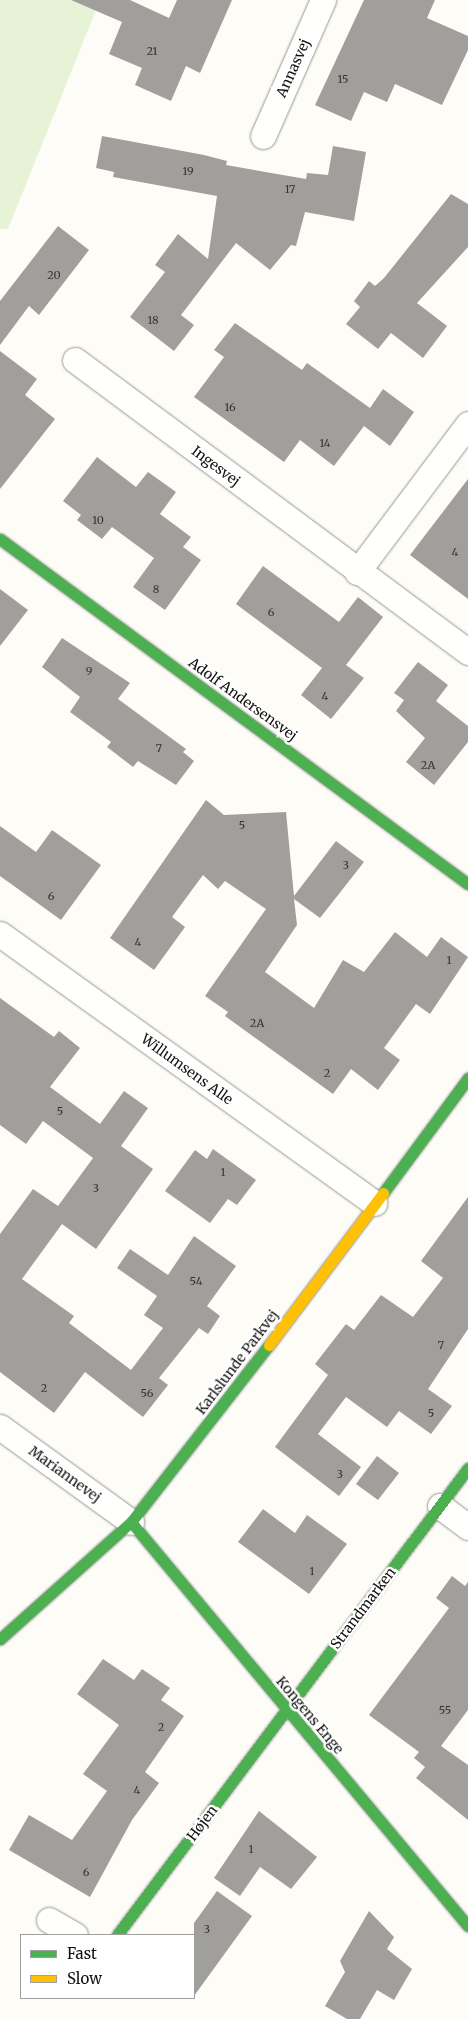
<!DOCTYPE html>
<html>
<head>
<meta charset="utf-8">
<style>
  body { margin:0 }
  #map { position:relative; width:468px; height:2019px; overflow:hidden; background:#fdfcf7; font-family:Merriweather,serif }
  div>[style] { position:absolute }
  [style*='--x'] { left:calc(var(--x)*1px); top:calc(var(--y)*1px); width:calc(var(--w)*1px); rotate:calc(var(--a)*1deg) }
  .green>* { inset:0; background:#e7f3d7 }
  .building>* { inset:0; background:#a19f9c }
  .roads { filter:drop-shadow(0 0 1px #979795) drop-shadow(0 0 1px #979795) }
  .street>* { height:25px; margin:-12.5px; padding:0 12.5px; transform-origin:12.5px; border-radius:12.5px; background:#fffffe }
  .fast>* { height:11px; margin:-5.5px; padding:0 5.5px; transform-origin:5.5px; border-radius:5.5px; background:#4caf50 }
  .slow>* { height:11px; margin:-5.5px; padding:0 5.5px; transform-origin:5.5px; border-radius:5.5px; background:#ffc107 }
  span { translate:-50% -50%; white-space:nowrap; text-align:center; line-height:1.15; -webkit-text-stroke:5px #fff; paint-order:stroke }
  .number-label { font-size:11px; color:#353434 }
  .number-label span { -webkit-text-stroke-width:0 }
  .street-label { font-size:14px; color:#111 }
  .legend { position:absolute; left:20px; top:1934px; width:175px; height:65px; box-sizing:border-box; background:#fff; border:1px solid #a0a0a0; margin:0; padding:6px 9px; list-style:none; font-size:15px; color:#111 }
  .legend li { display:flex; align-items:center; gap:10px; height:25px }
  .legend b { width:25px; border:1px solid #a0a0a0 }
</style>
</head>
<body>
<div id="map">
  <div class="green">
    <div style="clip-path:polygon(0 0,100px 0,8px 229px,0 229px)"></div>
  </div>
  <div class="building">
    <div style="clip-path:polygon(71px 0,130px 0,169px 18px,177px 0,232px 0,200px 73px,186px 66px,171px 101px,135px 85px,142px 68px,109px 54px,122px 22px)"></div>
    <div style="clip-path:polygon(364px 0,435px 0,427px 18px,468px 36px,468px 50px,442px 105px,395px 84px,387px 102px,364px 92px,351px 121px,315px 105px)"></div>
    <div style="clip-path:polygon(102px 136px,204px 155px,227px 161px,226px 165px,306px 179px,307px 173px,328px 175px,333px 146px,366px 152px,354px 221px,305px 212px,296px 246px,291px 245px,270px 270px,236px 243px,181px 315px,194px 325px,174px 351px,130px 317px,165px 272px,155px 265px,178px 234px,208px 259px,217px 196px,113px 177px,114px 172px,96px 168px)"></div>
    <div style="clip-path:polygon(451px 194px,468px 204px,468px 247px,417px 303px,447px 326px,423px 358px,391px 333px,378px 349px,346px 324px,360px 307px,354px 301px,369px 281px,375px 286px,384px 278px)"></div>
    <div style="clip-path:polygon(58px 226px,89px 250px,39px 315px,29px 306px,0 345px,0 301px)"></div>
    <div style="clip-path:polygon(235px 323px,302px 370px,307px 363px,370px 408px,383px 389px,414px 412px,390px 446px,364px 426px,334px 466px,300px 440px,284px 462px,194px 397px,224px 357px,214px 350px)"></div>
    <div style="clip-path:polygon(0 351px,37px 379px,25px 395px,55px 419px,0 489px)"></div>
    <div style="clip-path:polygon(97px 457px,136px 487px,148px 472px,176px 492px,160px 514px,191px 537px,183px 547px,201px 560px,165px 610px,133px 587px,154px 558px,112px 527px,102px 539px,77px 520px,81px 515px,63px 501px)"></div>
    <div style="clip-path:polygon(468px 479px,468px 599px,410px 555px)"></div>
    <div style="clip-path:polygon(263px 566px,339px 622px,358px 597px,383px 617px,346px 665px,364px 678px,331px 719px,301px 695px,322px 668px,236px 604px)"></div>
    <div style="clip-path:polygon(0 589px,28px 610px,0 646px)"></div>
    <div style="clip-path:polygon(62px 638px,130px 683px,118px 699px,186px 749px,183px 752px,194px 761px,176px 785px,138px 761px,133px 767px,107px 747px,111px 742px,70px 712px,80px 697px,42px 667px)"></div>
    <div style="clip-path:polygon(418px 662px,448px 685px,436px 701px,468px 726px,468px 742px,434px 785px,406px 762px,425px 738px,396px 711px,404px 700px,394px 693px)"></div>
    <div style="clip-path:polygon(206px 800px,224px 815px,286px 812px,294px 896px,336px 841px,364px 862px,320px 918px,294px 899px,297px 925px,265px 972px,314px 1008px,343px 960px,364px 972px,395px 932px,427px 957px,441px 937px,468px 957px,430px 1014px,416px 1004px,384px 1048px,400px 1060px,378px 1090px,351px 1069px,333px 1094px,225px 1016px,228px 1012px,205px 996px,266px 909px,225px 881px,218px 889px,203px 875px,172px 917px,185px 927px,154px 970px,110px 938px)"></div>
    <div style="clip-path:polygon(0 826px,36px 852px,52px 830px,101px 865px,61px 920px,0 876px)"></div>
    <div style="clip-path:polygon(0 998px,54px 1037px,59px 1031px,80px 1048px,50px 1087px,100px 1124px,124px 1091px,148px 1108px,121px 1146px,153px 1169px,96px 1249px,62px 1224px,22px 1279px,74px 1316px,69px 1323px,131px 1370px,163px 1328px,144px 1315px,157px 1296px,117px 1268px,130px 1249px,168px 1275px,194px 1236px,236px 1266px,207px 1306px,220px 1316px,208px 1334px,199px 1328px,159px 1378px,168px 1385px,143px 1417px,85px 1372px,54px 1413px,0 1372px,0 1234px,33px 1189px,58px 1206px,93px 1158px,43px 1121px,26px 1144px,0 1125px)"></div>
    <div style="clip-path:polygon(213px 1149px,256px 1180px,237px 1205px,228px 1199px,210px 1223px,165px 1191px,195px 1150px,207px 1159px)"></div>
    <div style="clip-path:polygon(468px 1197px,468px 1329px,428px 1389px,452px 1406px,431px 1434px,399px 1411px,387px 1427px,346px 1397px,318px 1434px,361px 1467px,339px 1496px,275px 1447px,328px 1375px,315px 1364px,346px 1324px,354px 1330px,381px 1295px,413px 1317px,443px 1278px,421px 1261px)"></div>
    <div style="clip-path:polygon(377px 1456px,399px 1473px,378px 1500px,356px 1484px)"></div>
    <div style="clip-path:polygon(263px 1509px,295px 1533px,307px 1515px,347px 1544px,309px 1594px,238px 1542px)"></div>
    <div style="clip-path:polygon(452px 1576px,465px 1586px,468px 1582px,468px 1710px,441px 1746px,468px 1765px,468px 1820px,416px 1778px,425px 1767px,414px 1758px,419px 1752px,369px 1715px,449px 1608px,436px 1598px)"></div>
    <div style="clip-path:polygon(103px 1659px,134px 1680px,142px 1669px,170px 1688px,161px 1700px,184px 1716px,145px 1772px,159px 1783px,132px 1820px,90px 1897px,9px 1850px,29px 1815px,72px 1840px,107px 1791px,83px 1774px,119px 1725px,77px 1694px)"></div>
    <div style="clip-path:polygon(259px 1811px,317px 1857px,291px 1889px,260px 1867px,240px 1896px,214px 1878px)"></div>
    <div style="clip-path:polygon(217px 1891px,252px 1916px,194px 1996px,194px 1923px)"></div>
    <div style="clip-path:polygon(369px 1911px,394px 1937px,387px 1949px,412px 1969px,394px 2000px,377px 1990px,360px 2019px,347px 2019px,325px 2006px,345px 1972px,340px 1961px)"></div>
  </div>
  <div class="roads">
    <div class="street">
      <div style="--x:263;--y:136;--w:149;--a:-66.2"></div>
      <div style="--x:75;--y:360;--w:490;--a:36.6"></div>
      <div style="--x:357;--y:572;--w:185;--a:-53.1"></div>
      <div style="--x:0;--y:934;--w:461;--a:35.7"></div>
      <div style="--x:0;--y:1427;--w:162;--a:35.9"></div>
      <div style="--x:440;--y:1506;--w:35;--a:37"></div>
      <div style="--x:49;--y:1920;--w:30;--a:30"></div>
    </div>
    <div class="fast">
      <div style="--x:0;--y:539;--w:581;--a:36.4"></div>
      <div style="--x:383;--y:1193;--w:143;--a:-53.5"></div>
      <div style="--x:131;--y:1522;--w:526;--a:50.17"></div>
      <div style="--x:0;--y:1639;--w:176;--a:-41.8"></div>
      <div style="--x:131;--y:1522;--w:224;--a:-52.1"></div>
      <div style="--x:117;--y:1935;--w:584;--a:-53.07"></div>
    </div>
    <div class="slow">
      <div style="--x:269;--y:1345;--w:190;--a:-53.1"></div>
    </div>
  </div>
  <div class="number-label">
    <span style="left:152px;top:51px">21</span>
    <span style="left:343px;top:79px">15</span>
    <span style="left:188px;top:171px">19</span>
    <span style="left:290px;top:189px">17</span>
    <span style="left:54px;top:275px">20</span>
    <span style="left:153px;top:320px">18</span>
    <span style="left:230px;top:407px">16</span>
    <span style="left:325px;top:443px">14</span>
    <span style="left:98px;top:520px">10</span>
    <span style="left:455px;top:552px">4</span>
    <span style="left:156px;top:589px">8</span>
    <span style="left:271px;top:612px">6</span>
    <span style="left:89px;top:671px">9</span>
    <span style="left:325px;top:696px">4</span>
    <span style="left:159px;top:748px">7</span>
    <span style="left:428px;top:765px">2A</span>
    <span style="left:242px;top:825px">5</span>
    <span style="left:346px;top:865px">3</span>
    <span style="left:51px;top:896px">6</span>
    <span style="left:138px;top:942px">4</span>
    <span style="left:449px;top:960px">1</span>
    <span style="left:257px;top:1023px">2A</span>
    <span style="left:327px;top:1073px">2</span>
    <span style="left:60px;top:1111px">5</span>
    <span style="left:223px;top:1172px">1</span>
    <span style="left:96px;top:1188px">3</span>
    <span style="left:196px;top:1281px">54</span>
    <span style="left:441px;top:1345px">7</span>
    <span style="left:44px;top:1388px">2</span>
    <span style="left:147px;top:1393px">56</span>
    <span style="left:431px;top:1413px">5</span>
    <span style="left:340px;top:1474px">3</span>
    <span style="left:312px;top:1571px">1</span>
    <span style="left:445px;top:1710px">55</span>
    <span style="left:161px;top:1727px">2</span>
    <span style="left:137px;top:1790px">4</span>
    <span style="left:251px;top:1849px">1</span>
    <span style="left:86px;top:1872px">6</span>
    <span style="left:207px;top:1929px">3</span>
  </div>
  <div class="street-label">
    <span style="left:293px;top:68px;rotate:-66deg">Annasvej</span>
    <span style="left:216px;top:466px;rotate:37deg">Ingesvej</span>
    <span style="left:243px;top:699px;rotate:36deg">Adolf Andersensvej</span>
    <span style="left:187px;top:1069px;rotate:36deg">Willumsens Alle</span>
    <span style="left:237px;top:1362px;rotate:-53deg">Karlslunde Parkvej</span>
    <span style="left:65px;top:1474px;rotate:36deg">Mariannevej</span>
    <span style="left:363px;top:1608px;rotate:-53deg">Strandmarken</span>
    <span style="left:310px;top:1715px;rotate:50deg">Kongens Enge</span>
    <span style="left:202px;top:1823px;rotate:-53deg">Højen</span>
  </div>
  <ul class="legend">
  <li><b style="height:6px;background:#4caf50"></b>Fast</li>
  <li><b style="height:6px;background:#ffc107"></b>Slow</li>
  </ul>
</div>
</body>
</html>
